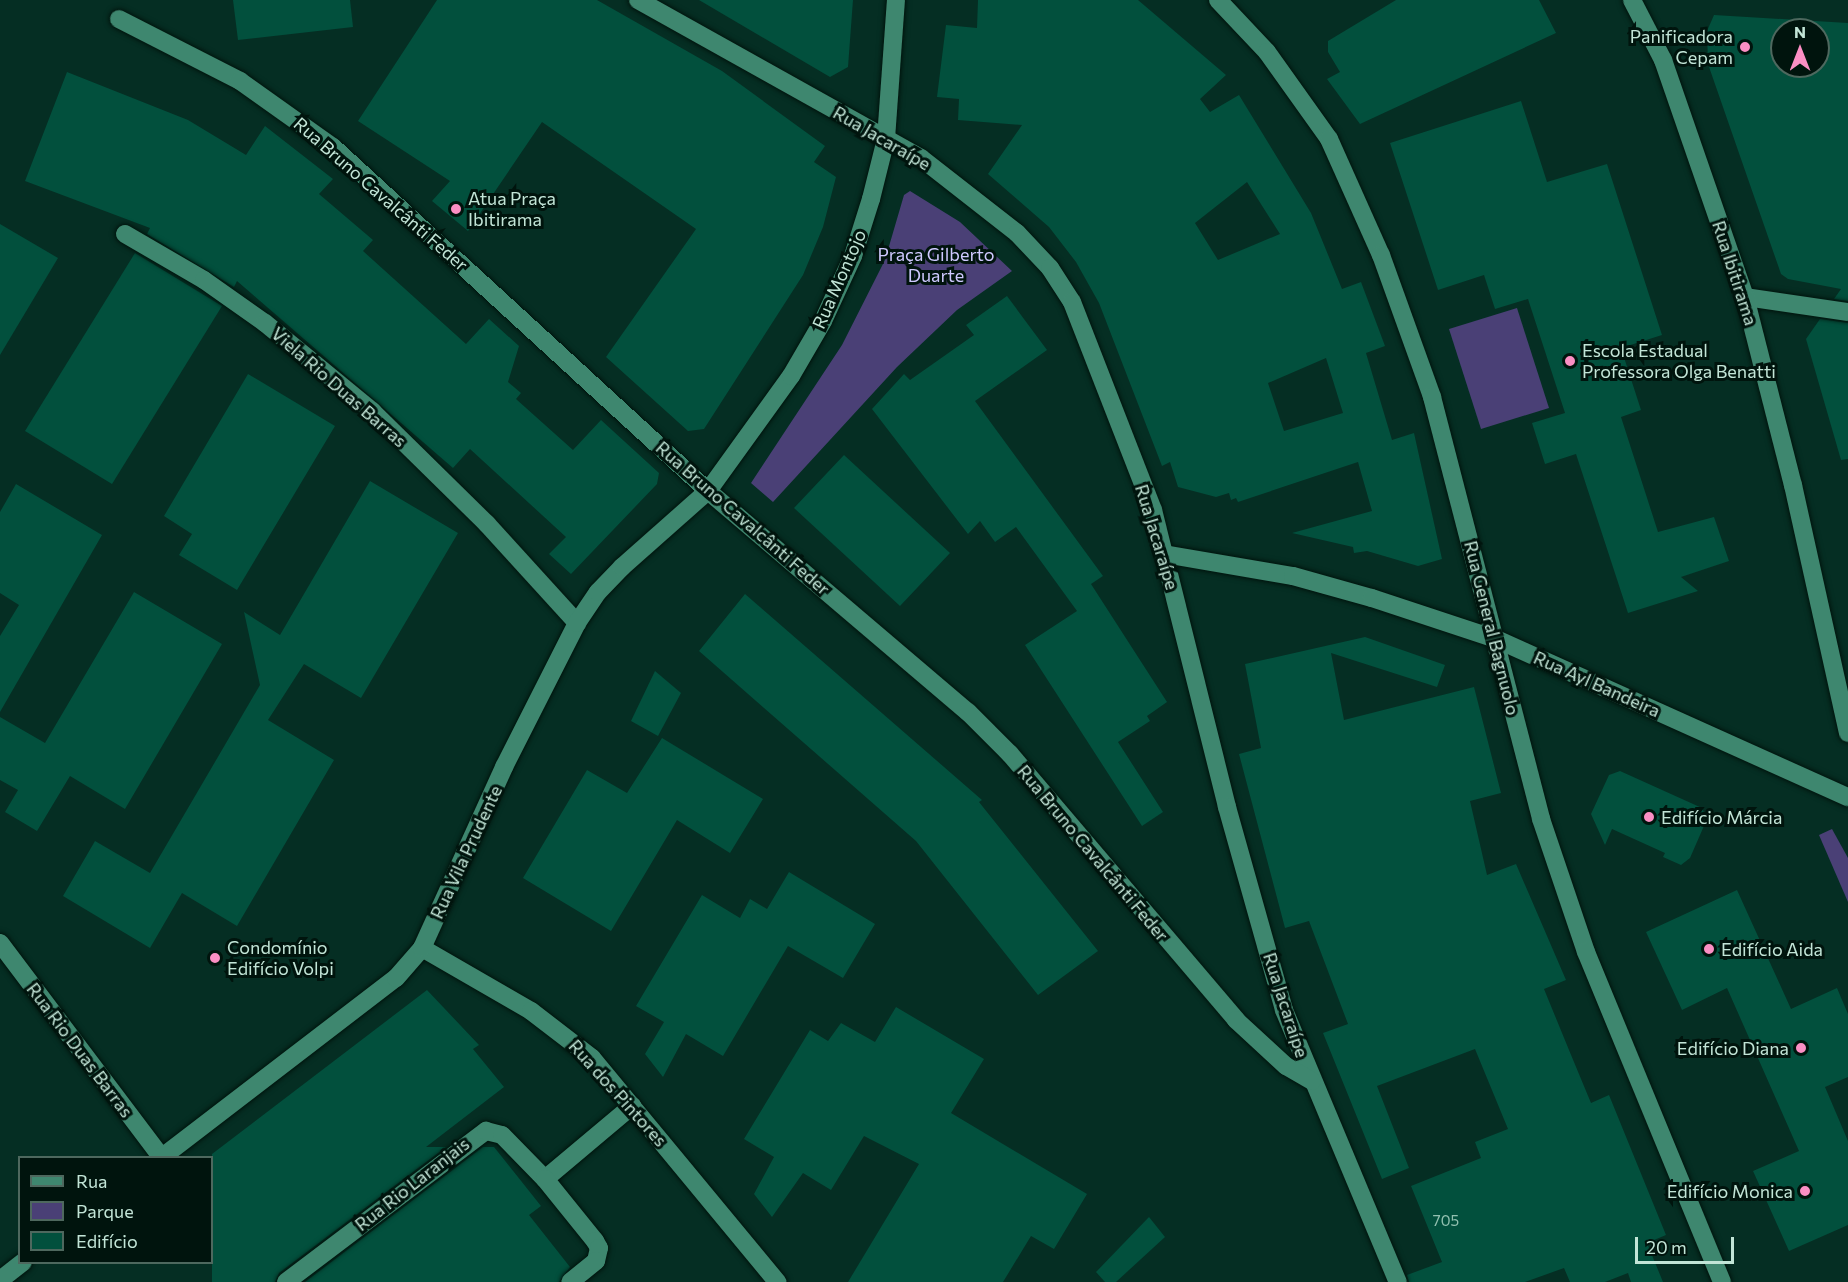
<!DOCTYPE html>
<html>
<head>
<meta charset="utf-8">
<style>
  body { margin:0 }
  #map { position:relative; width:1848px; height:1282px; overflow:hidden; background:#052e23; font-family:Commissioner,sans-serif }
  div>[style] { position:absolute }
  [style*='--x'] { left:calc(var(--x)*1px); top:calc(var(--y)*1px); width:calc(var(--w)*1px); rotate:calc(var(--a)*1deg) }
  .green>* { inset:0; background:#4a4076 }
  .building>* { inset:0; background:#02503d }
  .roads { filter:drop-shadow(0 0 2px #00140d) drop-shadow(0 0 2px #00140d) }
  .street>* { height:18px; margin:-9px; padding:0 9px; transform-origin:9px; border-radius:9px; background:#3e876f }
  .secondary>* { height:18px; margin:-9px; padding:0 9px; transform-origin:9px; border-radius:9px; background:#3e876f }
  .dots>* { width:16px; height:16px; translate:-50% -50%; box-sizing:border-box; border:3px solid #00140d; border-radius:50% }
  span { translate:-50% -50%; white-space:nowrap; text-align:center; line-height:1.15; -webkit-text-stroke:6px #00140d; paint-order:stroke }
  .number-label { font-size:15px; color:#92c0b0 }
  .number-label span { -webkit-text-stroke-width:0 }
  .poi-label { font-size:18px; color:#c2e5d7 }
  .right { translate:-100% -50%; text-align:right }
  .left { translate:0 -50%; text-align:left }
  .street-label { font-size:18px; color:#c2e5d7 }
  .park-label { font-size:18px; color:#cfc9ff }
  .legend { position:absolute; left:18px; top:1156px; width:195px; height:108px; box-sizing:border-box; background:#00140d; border:2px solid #4e685e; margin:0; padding:8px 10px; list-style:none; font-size:18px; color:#c2e5d7 }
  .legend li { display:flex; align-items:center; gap:12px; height:30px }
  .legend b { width:30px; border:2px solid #4e685e }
  .north { position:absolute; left:1770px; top:18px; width:60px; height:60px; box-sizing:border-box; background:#00140d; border:2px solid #4e685e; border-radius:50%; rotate:0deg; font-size:16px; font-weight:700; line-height:24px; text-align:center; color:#c2e5d7 }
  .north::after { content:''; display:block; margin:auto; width:21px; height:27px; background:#fb8fc4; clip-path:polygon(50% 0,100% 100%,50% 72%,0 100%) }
  .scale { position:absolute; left:1635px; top:1237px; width:99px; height:27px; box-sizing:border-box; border:3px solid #c2e5d7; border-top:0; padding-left:8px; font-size:18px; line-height:21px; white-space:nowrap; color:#c2e5d7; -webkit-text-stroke:4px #00140d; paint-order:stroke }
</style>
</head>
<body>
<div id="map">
  <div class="green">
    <div style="clip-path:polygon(910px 191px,960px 222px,1012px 271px,957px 310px,897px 367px,773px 502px,751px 483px,842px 345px,885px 260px,904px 195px)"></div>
    <div style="clip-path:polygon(1517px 308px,1549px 408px,1481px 429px,1449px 329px)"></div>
    <div style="clip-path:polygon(1832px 829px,1848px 858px,1848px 902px,1819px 835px)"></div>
  </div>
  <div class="building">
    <div style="clip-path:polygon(233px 0,350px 0,353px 27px,238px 40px)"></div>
    <div style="clip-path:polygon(437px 0,597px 0,722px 71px,825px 146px,814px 162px,836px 177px,823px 227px,803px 275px,704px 429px,688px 431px,606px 357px,696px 229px,542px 122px,468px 231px,432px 201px,450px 181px,358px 121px)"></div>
    <div style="clip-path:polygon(699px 0,853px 0,848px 67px,830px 77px)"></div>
    <div style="clip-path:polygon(evenodd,978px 0,1138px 0,1226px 75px,1200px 99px,1210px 112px,1239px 95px,1311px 213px,1342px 289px,1361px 282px,1385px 346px,1366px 353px,1392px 440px,1414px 433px,1442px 559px,1418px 566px,1367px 551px,1354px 553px,1353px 547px,1292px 533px,1372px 511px,1358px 462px,1238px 502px,1236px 498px,1231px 500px,1229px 493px,1216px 497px,1178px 487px,1170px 462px,1162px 466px,1099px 303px,1076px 262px,1049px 227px,988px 174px,1022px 125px,958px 120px,959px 99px,937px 97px,946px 25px,977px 28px,978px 0,1247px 182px,1280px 234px,1218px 260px,1195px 223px,1247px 182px,978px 0,1326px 358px,1343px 413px,1284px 431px,1268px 383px,1326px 358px)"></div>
    <div style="clip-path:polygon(1396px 0,1539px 0,1556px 33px,1360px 124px,1327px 79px,1340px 72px,1328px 52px,1328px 41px)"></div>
    <div style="clip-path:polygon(evenodd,1714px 15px,1848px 23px,1848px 301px,1834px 299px,1841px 289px,1788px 279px,1781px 274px,1708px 64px,1707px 31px,1714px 15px,1782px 30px,1818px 30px,1818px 66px,1782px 66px,1782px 30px)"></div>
    <div style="clip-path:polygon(67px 72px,188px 120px,246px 155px,265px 126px,333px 179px,319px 194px,373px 240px,363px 251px,466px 344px,489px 319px,519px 346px,508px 382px,521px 393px,516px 399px,573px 450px,601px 420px,659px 473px,657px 484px,571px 574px,549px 554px,566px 537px,470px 449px,453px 468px,237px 281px,234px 287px,147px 234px,150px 228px,25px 181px)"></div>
    <div style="clip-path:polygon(1521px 101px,1547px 182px,1607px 164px,1662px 335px,1621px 348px,1641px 410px,1621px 417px,1658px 532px,1714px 517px,1729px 561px,1681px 577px,1698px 591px,1628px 613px,1576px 454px,1545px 464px,1532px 423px,1565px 413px,1528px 299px,1495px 309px,1484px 275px,1438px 290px,1390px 143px)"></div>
    <div style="clip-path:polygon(0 224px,58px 258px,0 355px)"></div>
    <div style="clip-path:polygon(135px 253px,222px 306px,112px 484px,25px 431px)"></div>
    <div style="clip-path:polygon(1007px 296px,1047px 350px,975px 401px,1103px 576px,1091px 584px,1167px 702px,1147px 716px,1150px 721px,1118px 742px,1163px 812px,1142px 826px,1025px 645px,1077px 611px,1016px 527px,995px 542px,980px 521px,968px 534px,872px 409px,904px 374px,910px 380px,974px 335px,966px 325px)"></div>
    <div style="clip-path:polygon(1820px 319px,1848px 323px,1848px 459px,1841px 460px,1806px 339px)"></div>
    <div style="clip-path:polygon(248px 374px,335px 426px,237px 590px,179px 555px,192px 534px,164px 516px)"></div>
    <div style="clip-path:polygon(844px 455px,950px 553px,900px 606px,794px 508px)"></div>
    <div style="clip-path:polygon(370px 481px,458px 533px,361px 698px,304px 664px,268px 720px,334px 760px,237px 926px,182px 893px,150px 948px,63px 896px,95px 841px,150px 873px,260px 685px,244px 612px,280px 635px)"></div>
    <div style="clip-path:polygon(16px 484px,102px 535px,0 712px,0 636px,19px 605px,0 593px,0 512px)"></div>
    <div style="clip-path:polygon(134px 592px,222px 644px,125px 809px,70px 776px,37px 831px,5px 812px,18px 790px,0 780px,0 717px,45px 743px)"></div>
    <div style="clip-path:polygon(745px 594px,982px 800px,979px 802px,1098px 951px,1038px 995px,916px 841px,699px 651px)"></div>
    <div style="clip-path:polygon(1365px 637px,1445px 665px,1437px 687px,1331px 653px,1344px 720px,1474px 687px,1501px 793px,1470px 801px,1487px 875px,1516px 864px,1566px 980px,1544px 989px,1569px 1050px,1591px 1103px,1609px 1095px,1666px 1235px,1647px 1243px,1663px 1282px,1631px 1282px,1628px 1273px,1605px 1282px,1570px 1282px,1564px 1268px,1525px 1282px,1409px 1282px,1407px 1275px,1442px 1262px,1411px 1186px,1481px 1158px,1475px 1142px,1508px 1129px,1475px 1049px,1377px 1086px,1409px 1168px,1382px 1179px,1323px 1033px,1348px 1024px,1309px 921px,1285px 928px,1239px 754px,1261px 748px,1245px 664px)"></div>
    <div style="clip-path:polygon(655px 671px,681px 693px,658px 736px,631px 721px)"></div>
    <div style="clip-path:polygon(662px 738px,763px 799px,730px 853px,677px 820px,611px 931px,523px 878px,587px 770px,627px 793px)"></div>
    <div style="clip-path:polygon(1620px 771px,1702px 808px,1707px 819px,1690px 858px,1681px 865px,1663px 857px,1665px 853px,1612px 829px,1605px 845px,1591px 814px,1609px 775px)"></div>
    <div style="clip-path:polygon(789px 872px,875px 924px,843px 978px,788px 946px,723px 1056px,686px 1034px,663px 1077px,645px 1054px,664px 1022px,636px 1006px,702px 895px,740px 918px,750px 899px,767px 909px)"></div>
    <div style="clip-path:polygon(1737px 890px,1791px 1009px,1837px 988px,1848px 1014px,1848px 1077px,1825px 1087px,1848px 1141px,1848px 1225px,1789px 1251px,1753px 1171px,1799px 1151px,1727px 988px,1682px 1010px,1646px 932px)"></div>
    <div style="clip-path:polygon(427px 990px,479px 1045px,473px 1049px,504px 1087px,426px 1147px,446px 1147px,279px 1273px,275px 1282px,212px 1282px,212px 1154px)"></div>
    <div style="clip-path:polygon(896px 1007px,984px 1059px,951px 1113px,1087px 1194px,1054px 1249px,1031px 1236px,1003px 1282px,848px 1282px,919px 1164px,864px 1136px,831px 1190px,803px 1173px,772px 1217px,754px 1194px,774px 1157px,744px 1139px,810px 1030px,828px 1041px,841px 1023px,875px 1042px)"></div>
    <div style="clip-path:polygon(483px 1147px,494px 1147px,541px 1206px,529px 1215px,570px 1267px,559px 1282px,305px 1282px)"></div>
    <div style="clip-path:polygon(1149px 1217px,1165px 1237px,1116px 1282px,1105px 1282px,1096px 1272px)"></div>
  </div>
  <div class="roads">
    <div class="street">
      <div style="--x:638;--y:0;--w:324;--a:29.2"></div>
      <div style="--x:921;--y:158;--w:122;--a:38"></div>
      <div style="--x:1017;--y:233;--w:48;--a:46.7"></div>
      <div style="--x:1050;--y:268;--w:40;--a:57.1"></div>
      <div style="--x:1072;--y:302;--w:223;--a:68.7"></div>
      <div style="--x:1153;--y:510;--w:306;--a:76"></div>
      <div style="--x:1227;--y:807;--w:211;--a:74.3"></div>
      <div style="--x:1284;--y:1010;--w:295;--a:67.3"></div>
      <div style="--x:1218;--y:0;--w:71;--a:46.7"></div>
      <div style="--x:1267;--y:52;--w:107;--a:54.5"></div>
      <div style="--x:1329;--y:139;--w:127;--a:65.9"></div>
      <div style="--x:1381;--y:255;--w:151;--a:70.2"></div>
      <div style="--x:1432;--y:397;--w:436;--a:75.5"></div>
      <div style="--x:1541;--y:819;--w:140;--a:71.3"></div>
      <div style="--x:1586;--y:952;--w:357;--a:67.6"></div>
      <div style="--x:119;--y:19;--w:136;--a:27.1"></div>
      <div style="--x:240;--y:81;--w:114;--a:35.4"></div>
      <div style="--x:333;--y:147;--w:509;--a:42.53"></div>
      <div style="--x:708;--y:491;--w:341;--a:40.4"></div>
      <div style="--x:968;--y:712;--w:59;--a:45"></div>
      <div style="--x:1010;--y:754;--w:349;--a:49.6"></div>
      <div style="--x:1236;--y:1020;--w:68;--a:42.6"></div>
      <div style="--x:1286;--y:1066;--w:30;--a:30"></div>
      <div style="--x:125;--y:234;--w:91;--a:30.2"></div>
      <div style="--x:204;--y:280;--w:75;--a:35.2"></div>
      <div style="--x:265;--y:323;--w:139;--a:39.4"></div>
      <div style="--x:372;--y:411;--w:161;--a:44.5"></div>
      <div style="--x:487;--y:524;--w:134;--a:47.7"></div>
      <div style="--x:1745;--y:297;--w:104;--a:8.3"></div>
      <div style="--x:1164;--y:554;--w:131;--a:9.7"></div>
      <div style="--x:1293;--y:576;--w:82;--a:15.6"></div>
      <div style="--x:1372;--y:598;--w:131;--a:18.3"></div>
      <div style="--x:1496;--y:639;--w:386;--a:24.2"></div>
      <div style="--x:0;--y:943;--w:268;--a:53"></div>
      <div style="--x:422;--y:948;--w:126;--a:30"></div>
      <div style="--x:531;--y:1011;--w:77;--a:37.6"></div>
      <div style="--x:592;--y:1058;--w:291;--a:50.4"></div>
      <div style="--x:161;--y:1158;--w:296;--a:-37.5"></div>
      <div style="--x:396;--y:978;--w:40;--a:-49"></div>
      <div style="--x:422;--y:948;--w:199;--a:-65.6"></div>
      <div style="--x:504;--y:767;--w:161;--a:-63.1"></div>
      <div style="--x:577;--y:623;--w:37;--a:-56"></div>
      <div style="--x:598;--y:592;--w:35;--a:-46"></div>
      <div style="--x:622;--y:567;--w:115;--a:-41.5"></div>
      <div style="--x:708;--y:491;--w:142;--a:-54.2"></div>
      <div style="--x:791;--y:376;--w:64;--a:-59.8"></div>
      <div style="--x:823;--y:321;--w:72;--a:-65.2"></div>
      <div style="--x:853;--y:256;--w:60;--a:-72.5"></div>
      <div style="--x:871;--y:199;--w:62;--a:-76"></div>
      <div style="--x:886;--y:139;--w:139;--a:-85.9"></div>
      <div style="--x:545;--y:1179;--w:114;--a:-40"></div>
      <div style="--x:0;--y:1280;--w:29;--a:-38"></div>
      <div style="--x:286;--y:1282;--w:251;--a:-37.1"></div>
      <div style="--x:486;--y:1131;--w:16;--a:14"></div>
      <div style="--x:502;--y:1135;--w:62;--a:45.7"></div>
      <div style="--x:545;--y:1179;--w:80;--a:51.1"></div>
      <div style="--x:595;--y:1241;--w:8;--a:60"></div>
      <div style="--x:599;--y:1248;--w:13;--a:103"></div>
      <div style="--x:596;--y:1261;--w:33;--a:141"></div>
    </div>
    <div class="secondary">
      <div style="--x:1632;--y:0;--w:68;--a:62.7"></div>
      <div style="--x:1663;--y:60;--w:251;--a:70.9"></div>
      <div style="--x:1745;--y:297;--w:194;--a:75.7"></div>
      <div style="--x:1793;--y:485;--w:254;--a:77.5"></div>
    </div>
  </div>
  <div class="dots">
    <div style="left:1745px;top:47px;background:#fb8fc4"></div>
    <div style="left:456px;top:209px;background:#fb8fc4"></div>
    <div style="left:1570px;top:361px;background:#fb8fc4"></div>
    <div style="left:1649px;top:817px;background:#fb8fc4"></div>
    <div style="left:1709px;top:949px;background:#fb8fc4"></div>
    <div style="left:215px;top:958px;background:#fb8fc4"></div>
    <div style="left:1801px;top:1048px;background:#fb8fc4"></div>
    <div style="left:1805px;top:1191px;background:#fb8fc4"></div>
  </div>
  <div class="number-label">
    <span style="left:1446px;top:1221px">705</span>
  </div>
  <div class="poi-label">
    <span class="right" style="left:1733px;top:47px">Panificadora<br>Cepam</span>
    <span class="left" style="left:468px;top:209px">Atua Praça<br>Ibitirama</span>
    <span class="left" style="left:1582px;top:361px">Escola Estadual<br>Professora Olga Benatti</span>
    <span class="left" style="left:1661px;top:817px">Edifício Márcia</span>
    <span class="left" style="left:227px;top:958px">Condomínio<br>Edifício Volpi</span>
    <span class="left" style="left:1721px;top:949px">Edifício Aida</span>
    <span class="right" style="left:1789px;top:1048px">Edifício Diana</span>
    <span class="right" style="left:1793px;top:1191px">Edifício Monica</span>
  </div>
  <div class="street-label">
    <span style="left:882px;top:138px;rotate:30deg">Rua Jacaraípe</span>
    <span style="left:381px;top:194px;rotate:41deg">Rua Bruno Cavalcânti Feder</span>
    <span style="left:1735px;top:273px;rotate:72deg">Rua Ibitirama</span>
    <span style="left:839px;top:279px;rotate:-66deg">Rua Montojo</span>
    <span style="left:339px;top:387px;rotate:41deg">Viela Rio Duas Barras</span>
    <span style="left:743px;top:518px;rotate:41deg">Rua Bruno Cavalcânti Feder</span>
    <span style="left:1157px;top:537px;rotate:73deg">Rua Jacaraípe</span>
    <span style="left:1492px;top:628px;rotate:76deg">Rua General Bagnuolo</span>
    <span style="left:1597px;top:684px;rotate:24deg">Rua Ayl Bandeira</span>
    <span style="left:466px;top:852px;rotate:-65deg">Rua Vila Prudente</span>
    <span style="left:1093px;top:853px;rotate:50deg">Rua Bruno Cavalcânti Feder</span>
    <span style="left:1286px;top:1005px;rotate:72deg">Rua Jacaraípe</span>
    <span style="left:80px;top:1050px;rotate:53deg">Rua Rio Duas Barras</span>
    <span style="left:618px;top:1093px;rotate:48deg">Rua dos Pintores</span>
    <span style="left:412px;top:1184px;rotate:-38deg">Rua Rio Laranjais</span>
  </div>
  <div class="park-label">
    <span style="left:936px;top:265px">Praça Gilberto<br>Duarte</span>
  </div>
  <ul class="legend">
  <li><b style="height:8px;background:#3e876f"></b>Rua</li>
  <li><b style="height:16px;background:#4a4076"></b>Parque</li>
  <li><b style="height:16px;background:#02503d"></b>Edifício</li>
  </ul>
  <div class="north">N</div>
  <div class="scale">20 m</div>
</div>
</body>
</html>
